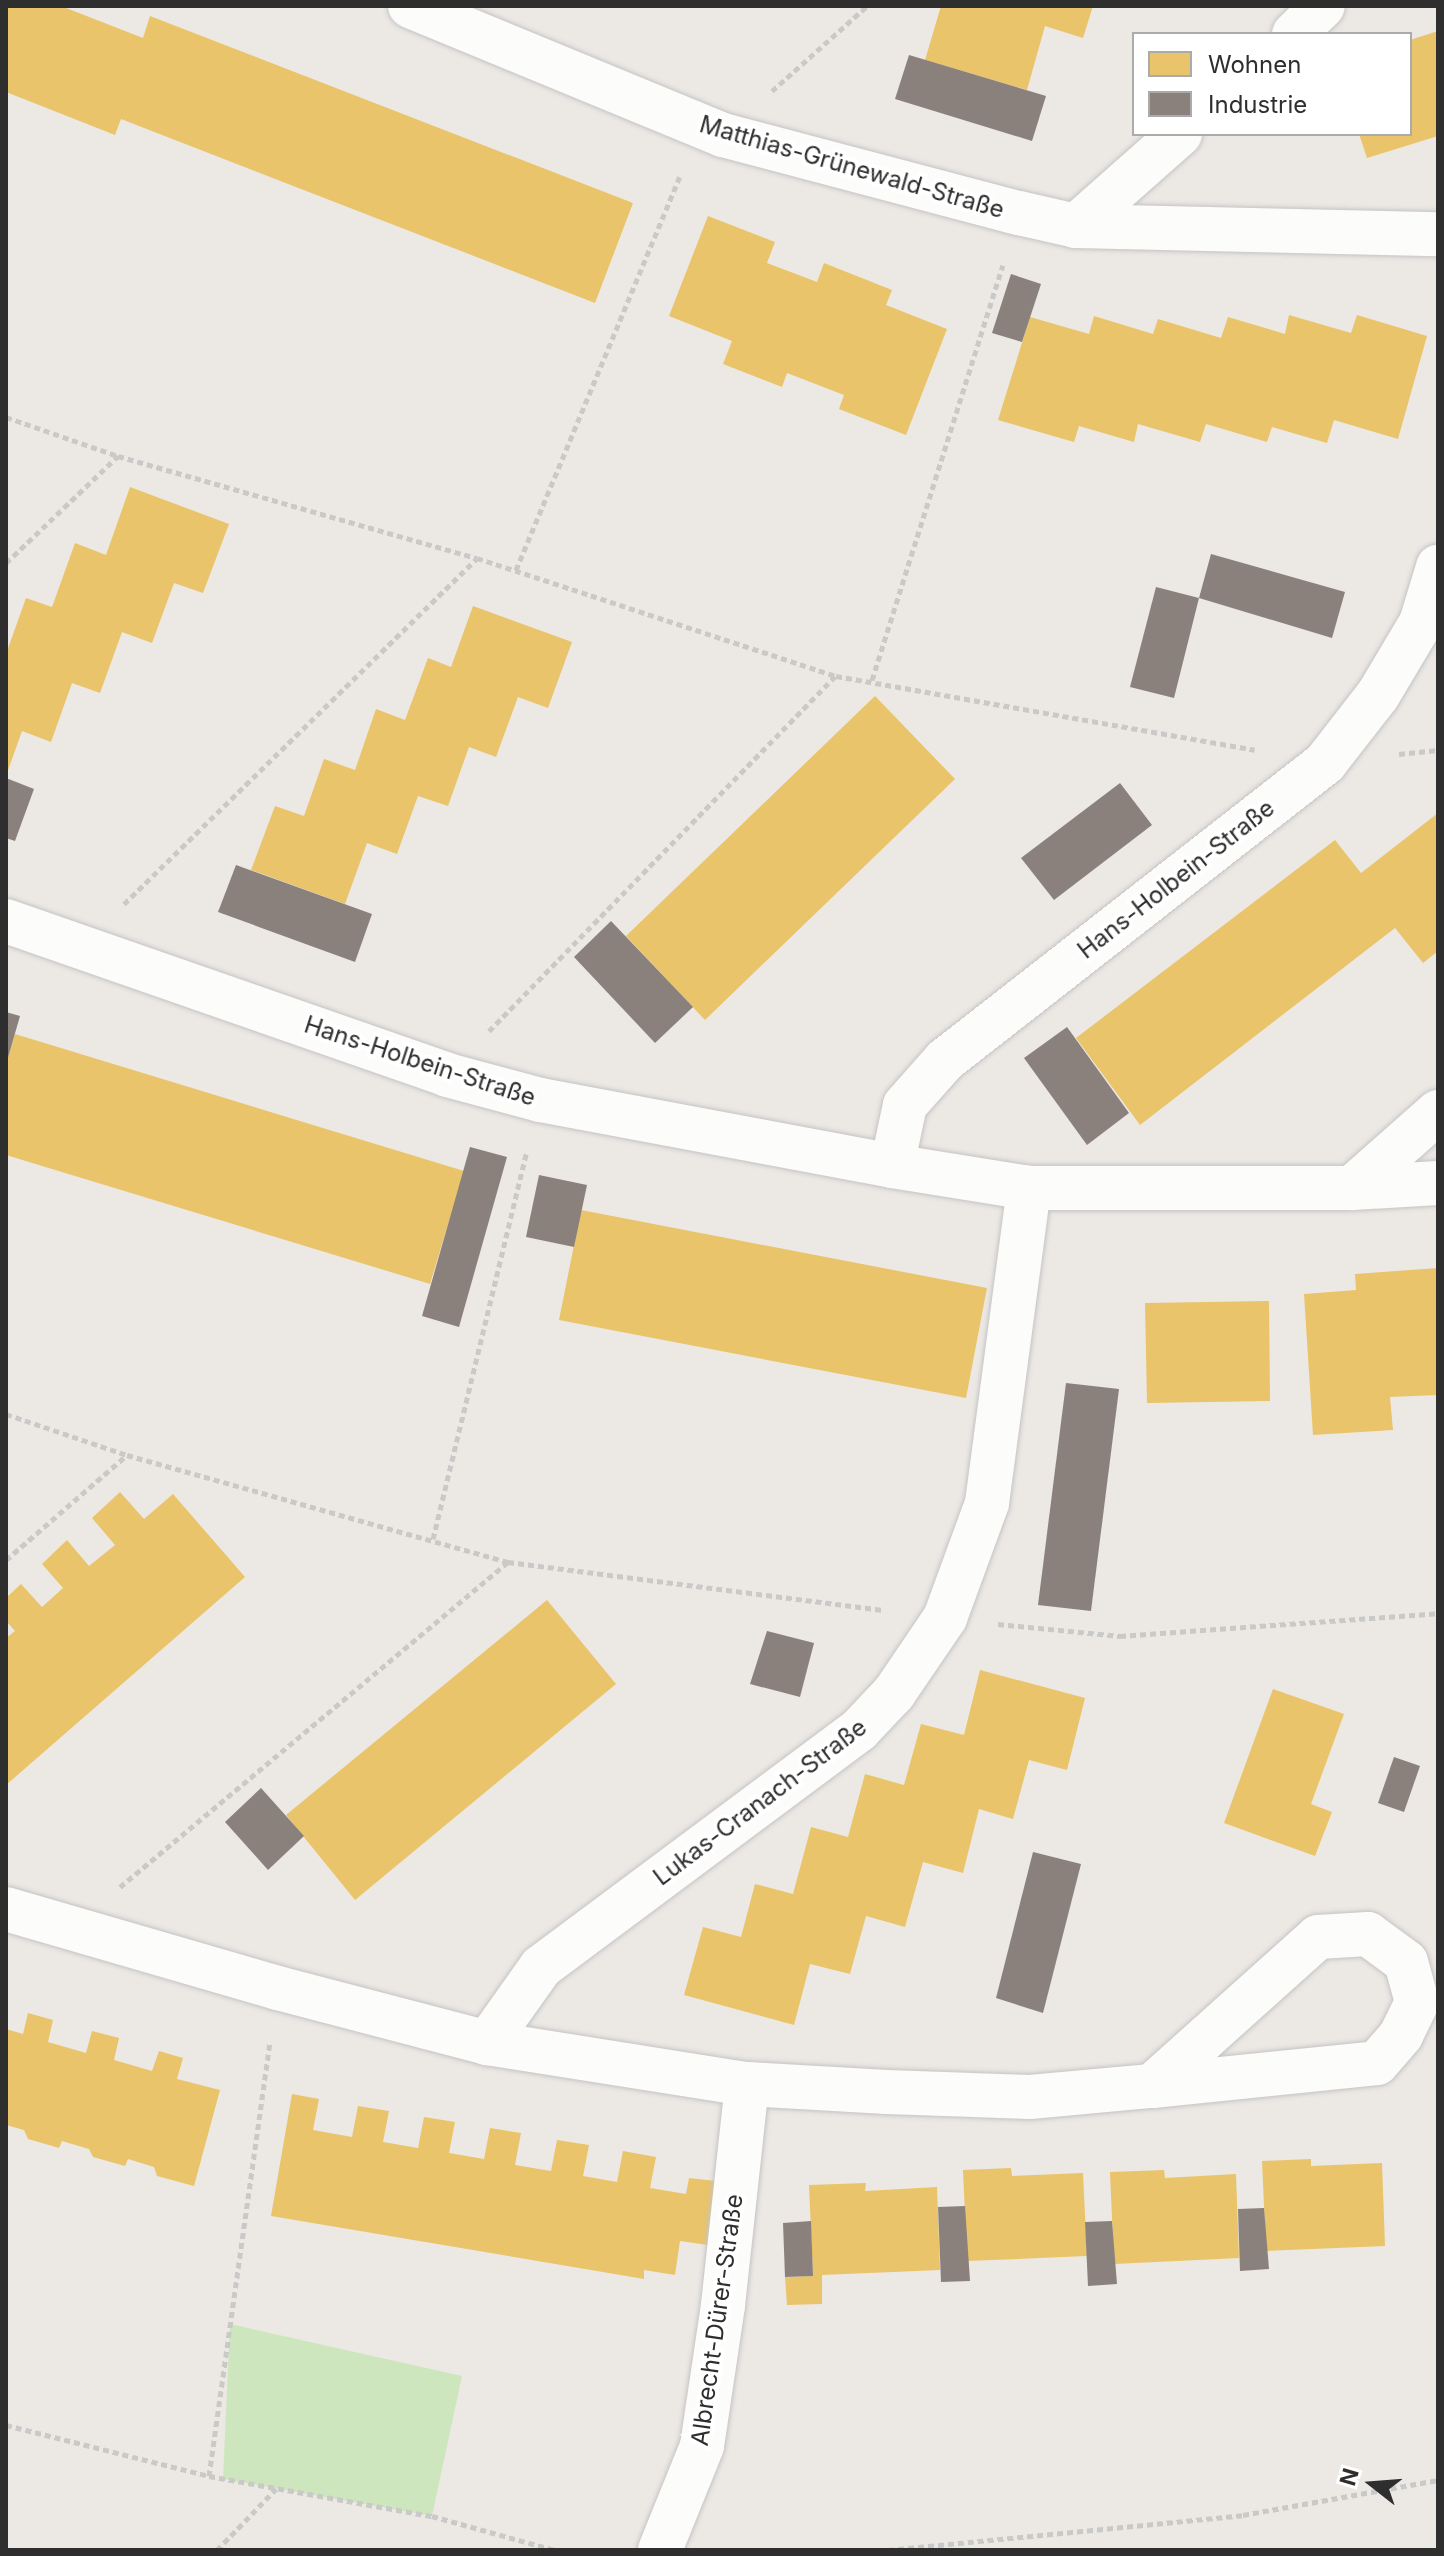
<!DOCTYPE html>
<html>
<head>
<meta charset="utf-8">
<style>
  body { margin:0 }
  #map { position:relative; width:1444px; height:2556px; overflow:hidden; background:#ece8e4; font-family:Inter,sans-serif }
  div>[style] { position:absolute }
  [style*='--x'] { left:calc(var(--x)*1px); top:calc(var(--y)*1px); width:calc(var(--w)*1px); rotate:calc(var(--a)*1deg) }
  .green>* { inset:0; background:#cee6be }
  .homes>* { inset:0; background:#e9c46a }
  .industry>* { inset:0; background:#8a817c }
  .path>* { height:5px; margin-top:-2.5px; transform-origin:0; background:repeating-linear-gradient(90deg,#c9c9c8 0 6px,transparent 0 10px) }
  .roads { filter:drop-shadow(0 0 2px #c5c4c5) drop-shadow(0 0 2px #c5c4c5) }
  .minor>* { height:44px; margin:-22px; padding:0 22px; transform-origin:22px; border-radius:22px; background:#fcfcfb }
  span { translate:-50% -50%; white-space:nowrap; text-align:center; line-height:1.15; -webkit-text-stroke:8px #fff; paint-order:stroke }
  .street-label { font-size:24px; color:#2e2e2e }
  .frame { position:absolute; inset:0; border:8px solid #2e2e2e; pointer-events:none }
  .legend { position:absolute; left:1132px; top:32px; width:280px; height:104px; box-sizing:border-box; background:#fff; border:2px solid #ababab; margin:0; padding:10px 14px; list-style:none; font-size:24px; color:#2e2e2e }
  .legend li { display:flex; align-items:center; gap:16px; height:40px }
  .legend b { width:40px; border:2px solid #ababab }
  .north { position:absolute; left:1332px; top:2444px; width:80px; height:80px; -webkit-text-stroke:6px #fff; paint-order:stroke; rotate:287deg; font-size:22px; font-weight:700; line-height:32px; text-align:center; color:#2e2e2e }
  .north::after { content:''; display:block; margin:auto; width:28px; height:36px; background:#2e2e2e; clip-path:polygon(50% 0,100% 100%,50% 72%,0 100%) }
</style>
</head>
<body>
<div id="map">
  <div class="green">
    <div style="clip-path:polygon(230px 2324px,462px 2376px,432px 2516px,223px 2479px)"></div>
  </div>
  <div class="homes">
    <div style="clip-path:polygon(6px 6px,61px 6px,143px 38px,150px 16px,633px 203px,595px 303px,121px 119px,115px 135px,6px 92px)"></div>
    <div style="clip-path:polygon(941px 6px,1093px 6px,1083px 38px,1045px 26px,1027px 90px,925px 60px)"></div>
    <div style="clip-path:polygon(1438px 31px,1438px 136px,1367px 158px,1359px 134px,1410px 134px,1410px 40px)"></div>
    <div style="clip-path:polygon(708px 216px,775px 242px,767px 263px,817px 282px,824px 263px,892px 290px,886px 305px,947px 329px,906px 435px,839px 409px,844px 395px,787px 373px,782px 387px,723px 364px,732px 341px,669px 316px)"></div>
    <div style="clip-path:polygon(1289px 315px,1351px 333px,1357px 315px,1427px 336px,1398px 439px,1334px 420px,1327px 443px,1272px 427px,1267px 442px,1206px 424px,1200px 442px,1138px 424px,1134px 442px,1079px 426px,1074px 442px,998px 420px,1030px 317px,1089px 334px,1094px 316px,1153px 334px,1158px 319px,1221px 338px,1228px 317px,1285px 334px)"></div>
    <div style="clip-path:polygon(130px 487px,229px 524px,203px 593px,174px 583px,152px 643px,122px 632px,100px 693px,72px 683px,51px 742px,22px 731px,6px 776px,6px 654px,26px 598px,52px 607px,75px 543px,106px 555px)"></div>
    <div style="clip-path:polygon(473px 606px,572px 642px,548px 708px,518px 697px,496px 757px,469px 747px,448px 806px,418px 796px,397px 854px,367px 843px,345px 904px,251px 870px,275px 806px,304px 816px,324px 759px,355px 770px,376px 709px,405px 720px,428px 658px,451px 667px)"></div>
    <div style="clip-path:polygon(875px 696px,955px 779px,705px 1020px,626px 936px)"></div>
    <div style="clip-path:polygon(1438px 813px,1438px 951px,1423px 963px,1395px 928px,1140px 1125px,1076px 1038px,1335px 840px,1361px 873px)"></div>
    <div style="clip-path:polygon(15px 1034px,464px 1171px,430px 1284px,6px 1155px,6px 1063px)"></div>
    <div style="clip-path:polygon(581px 1210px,987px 1288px,966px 1398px,559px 1320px)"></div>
    <div style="clip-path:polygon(1438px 1268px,1438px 1395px,1390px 1397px,1393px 1430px,1313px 1435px,1304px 1294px,1356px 1290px,1355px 1274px)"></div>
    <div style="clip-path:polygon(1269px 1301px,1270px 1401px,1147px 1403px,1145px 1303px)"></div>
    <div style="clip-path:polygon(120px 1492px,144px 1519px,173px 1494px,245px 1577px,6px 1785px,6px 1638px,15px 1631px,6px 1621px,6px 1598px,21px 1584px,42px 1607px,63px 1588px,42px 1564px,67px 1540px,89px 1566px,115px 1545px,92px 1518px)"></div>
    <div style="clip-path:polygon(547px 1600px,616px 1684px,355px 1900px,286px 1815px)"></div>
    <div style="clip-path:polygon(980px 1670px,1085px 1698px,1067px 1770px,1029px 1760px,1013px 1819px,979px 1809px,963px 1873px,923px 1862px,905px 1927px,866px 1916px,850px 1974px,810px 1964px,794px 2025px,684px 1995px,703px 1927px,741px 1937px,755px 1884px,793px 1894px,811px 1827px,848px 1837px,865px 1774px,904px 1785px,921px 1724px,964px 1735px)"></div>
    <div style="clip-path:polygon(1273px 1689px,1344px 1714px,1311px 1804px,1332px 1812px,1315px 1856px,1224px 1823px)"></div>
    <div style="clip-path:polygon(28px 2013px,53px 2020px,48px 2042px,86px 2053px,92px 2031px,119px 2038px,114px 2060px,152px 2071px,159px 2051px,183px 2058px,177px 2079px,220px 2090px,194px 2186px,157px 2176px,154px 2167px,128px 2159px,125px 2166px,93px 2157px,89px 2149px,62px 2141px,59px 2148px,28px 2139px,24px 2130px,6px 2125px,6px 2029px,23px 2034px)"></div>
    <div style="clip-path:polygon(292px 2094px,319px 2099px,313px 2130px,352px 2137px,358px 2106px,389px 2111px,383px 2142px,418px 2148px,424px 2117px,455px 2122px,449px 2153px,484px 2159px,490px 2128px,521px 2133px,515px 2165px,551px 2171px,557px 2140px,589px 2145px,583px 2176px,617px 2182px,623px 2151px,656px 2157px,650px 2188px,686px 2194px,689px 2178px,716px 2181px,708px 2245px,680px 2241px,675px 2275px,644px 2270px,644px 2279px,271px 2216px)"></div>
    <div style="clip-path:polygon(1311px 2159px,1311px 2166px,1382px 2163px,1385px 2246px,1266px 2251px,1262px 2161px)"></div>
    <div style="clip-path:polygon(1011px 2168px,1012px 2176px,1083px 2173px,1087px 2256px,967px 2261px,963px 2170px)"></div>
    <div style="clip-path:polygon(1164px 2170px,1165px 2178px,1236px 2174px,1239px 2258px,1114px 2264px,1110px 2172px)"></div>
    <div style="clip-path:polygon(866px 2183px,865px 2191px,937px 2187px,940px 2270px,822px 2275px,822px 2304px,787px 2305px,785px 2277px,813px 2276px,809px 2185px)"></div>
  </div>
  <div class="industry">
    <div style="clip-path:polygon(909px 55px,1046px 96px,1032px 141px,895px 99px)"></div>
    <div style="clip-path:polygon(1011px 274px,1041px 284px,1022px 342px,992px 333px)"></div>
    <div style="clip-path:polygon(1211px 554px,1345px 592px,1332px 638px,1199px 598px)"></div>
    <div style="clip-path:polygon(1156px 587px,1199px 598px,1174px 698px,1130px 687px)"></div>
    <div style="clip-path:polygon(6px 778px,34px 789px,15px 841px,6px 838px)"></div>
    <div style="clip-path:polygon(1120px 783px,1152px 825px,1054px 900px,1021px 858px)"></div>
    <div style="clip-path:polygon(236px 865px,372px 914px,355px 962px,218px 912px)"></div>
    <div style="clip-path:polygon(611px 921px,693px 1007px,655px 1043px,574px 957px)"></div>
    <div style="clip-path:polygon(6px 1012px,20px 1016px,7px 1061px,6px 1060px)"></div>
    <div style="clip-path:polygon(1067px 1027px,1129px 1113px,1087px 1145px,1024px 1058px)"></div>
    <div style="clip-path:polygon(470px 1147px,507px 1157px,459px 1327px,422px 1316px)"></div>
    <div style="clip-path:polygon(539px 1175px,587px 1185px,574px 1247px,526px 1237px)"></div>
    <div style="clip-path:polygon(1066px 1383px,1119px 1389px,1091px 1611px,1038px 1605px)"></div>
    <div style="clip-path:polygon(767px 1631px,814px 1643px,800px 1697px,750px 1684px)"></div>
    <div style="clip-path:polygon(1394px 1757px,1420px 1766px,1404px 1812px,1378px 1803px)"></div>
    <div style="clip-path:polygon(261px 1788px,304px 1836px,268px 1870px,225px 1822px)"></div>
    <div style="clip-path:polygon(1033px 1852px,1081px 1864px,1043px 2013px,996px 1998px)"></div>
    <div style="clip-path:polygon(965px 2206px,970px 2281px,941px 2282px,938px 2207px)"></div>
    <div style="clip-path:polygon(1264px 2208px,1269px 2269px,1240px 2271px,1238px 2209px)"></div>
    <div style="clip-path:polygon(811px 2221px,813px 2276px,785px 2277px,783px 2223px)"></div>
    <div style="clip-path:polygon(1112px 2221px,1117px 2284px,1088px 2286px,1085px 2222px)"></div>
  </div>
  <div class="path">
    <div style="--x:772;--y:91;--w:127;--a:-41.8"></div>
    <div style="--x:6;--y:417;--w:119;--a:19.2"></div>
    <div style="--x:118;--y:456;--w:373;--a:15.9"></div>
    <div style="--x:477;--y:558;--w:378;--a:18.2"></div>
    <div style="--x:836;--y:676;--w:425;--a:10"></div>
    <div style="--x:6;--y:563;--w:155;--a:-43.7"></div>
    <div style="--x:516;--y:570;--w:427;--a:-67.4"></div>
    <div style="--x:872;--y:680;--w:435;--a:-72.5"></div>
    <div style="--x:1399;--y:754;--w:39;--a:-6"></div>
    <div style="--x:124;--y:904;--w:494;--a:-44.4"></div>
    <div style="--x:489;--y:1031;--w:496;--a:-45.7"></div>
    <div style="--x:6;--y:1414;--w:128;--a:18.7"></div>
    <div style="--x:127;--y:1455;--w:396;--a:15.7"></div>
    <div style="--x:508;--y:1562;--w:380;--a:7.3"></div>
    <div style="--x:433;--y:1539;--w:399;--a:-76.4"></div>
    <div style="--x:6;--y:1560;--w:160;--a:-41"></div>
    <div style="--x:998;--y:1624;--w:123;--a:5.6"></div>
    <div style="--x:1120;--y:1636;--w:319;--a:-4.1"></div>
    <div style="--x:120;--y:1887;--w:506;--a:-39.95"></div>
    <div style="--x:6;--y:2425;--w:209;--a:14.1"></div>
    <div style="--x:209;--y:2476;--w:227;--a:10.2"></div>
    <div style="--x:432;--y:2516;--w:128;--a:15.5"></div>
    <div style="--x:209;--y:2476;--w:438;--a:-82"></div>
    <div style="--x:217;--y:2550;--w:85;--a:-46"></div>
    <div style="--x:888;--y:2550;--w:357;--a:-5.6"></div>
    <div style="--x:1243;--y:2515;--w:198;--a:-10.2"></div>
  </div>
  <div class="roads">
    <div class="minor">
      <div style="--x:410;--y:6;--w:339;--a:22.4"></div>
      <div style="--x:723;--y:135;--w:306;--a:14.8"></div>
      <div style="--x:1019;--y:213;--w:58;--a:12.8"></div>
      <div style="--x:1076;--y:226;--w:362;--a:1.3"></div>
      <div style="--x:1294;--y:34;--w:40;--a:-44"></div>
      <div style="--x:1076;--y:226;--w:139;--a:-41.5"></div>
      <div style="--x:6;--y:921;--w:467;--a:19.2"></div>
      <div style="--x:447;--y:1075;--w:96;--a:15"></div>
      <div style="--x:540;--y:1100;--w:358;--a:10.6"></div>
      <div style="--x:892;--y:1166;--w:139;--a:9.1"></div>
      <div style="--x:1029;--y:1188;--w:323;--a:0"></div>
      <div style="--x:1352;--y:1188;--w:86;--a:-3.3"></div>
      <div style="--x:892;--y:1166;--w:62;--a:-78"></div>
      <div style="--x:905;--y:1105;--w:60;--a:-48.4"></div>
      <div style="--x:945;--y:1060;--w:482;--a:-38"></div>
      <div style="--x:1325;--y:763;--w:86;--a:-52.1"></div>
      <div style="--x:1378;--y:695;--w:84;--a:-59.2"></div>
      <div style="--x:1421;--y:623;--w:59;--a:-73.1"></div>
      <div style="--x:1352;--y:1188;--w:115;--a:-41.5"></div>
      <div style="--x:6;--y:1909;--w:283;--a:16.2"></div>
      <div style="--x:278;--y:1988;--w:216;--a:14.7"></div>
      <div style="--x:487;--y:2043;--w:263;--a:9"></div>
      <div style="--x:747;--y:2084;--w:140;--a:3.3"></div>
      <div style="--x:887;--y:2092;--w:143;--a:2"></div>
      <div style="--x:1030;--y:2097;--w:122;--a:-5.2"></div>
      <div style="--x:1152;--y:2086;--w:226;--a:-5.8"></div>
      <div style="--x:1377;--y:2063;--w:37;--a:-49"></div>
      <div style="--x:1401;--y:2035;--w:37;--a:-64"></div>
      <div style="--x:1417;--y:2002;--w:41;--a:-105.4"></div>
      <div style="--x:1406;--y:1962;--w:47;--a:-143.6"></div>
      <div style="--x:1368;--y:1934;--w:50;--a:176.6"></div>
      <div style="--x:1318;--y:1937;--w:223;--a:138.1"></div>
      <div style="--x:487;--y:2043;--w:93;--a:-54.6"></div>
      <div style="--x:541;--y:1967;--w:397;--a:-36.7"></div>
      <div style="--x:859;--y:1730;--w:51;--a:-46.6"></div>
      <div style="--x:894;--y:1693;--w:91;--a:-55.8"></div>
      <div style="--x:945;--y:1618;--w:122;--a:-69.9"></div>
      <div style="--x:987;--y:1503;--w:318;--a:-82.4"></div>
      <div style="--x:660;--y:2550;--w:112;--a:-68"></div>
      <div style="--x:702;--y:2446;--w:143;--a:-81.5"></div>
      <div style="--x:723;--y:2305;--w:222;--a:-83.8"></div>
    </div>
  </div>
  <div class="street-label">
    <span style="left:852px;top:167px;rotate:16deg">Matthias-Grünewald-Straße</span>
    <span style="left:1176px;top:879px;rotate:-38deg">Hans-Holbein-Straße</span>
    <span style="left:420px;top:1061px;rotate:18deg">Hans-Holbein-Straße</span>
    <span style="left:760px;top:1802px;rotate:-37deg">Lukas-Cranach-Straße</span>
    <span style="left:717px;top:2320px;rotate:-82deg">Albrecht-Dürer-Straße</span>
  </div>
  <div class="frame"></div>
  <ul class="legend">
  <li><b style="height:22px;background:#e9c46a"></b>Wohnen</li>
  <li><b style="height:22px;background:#8a817c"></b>Industrie</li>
  </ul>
  <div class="north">N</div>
</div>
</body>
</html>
